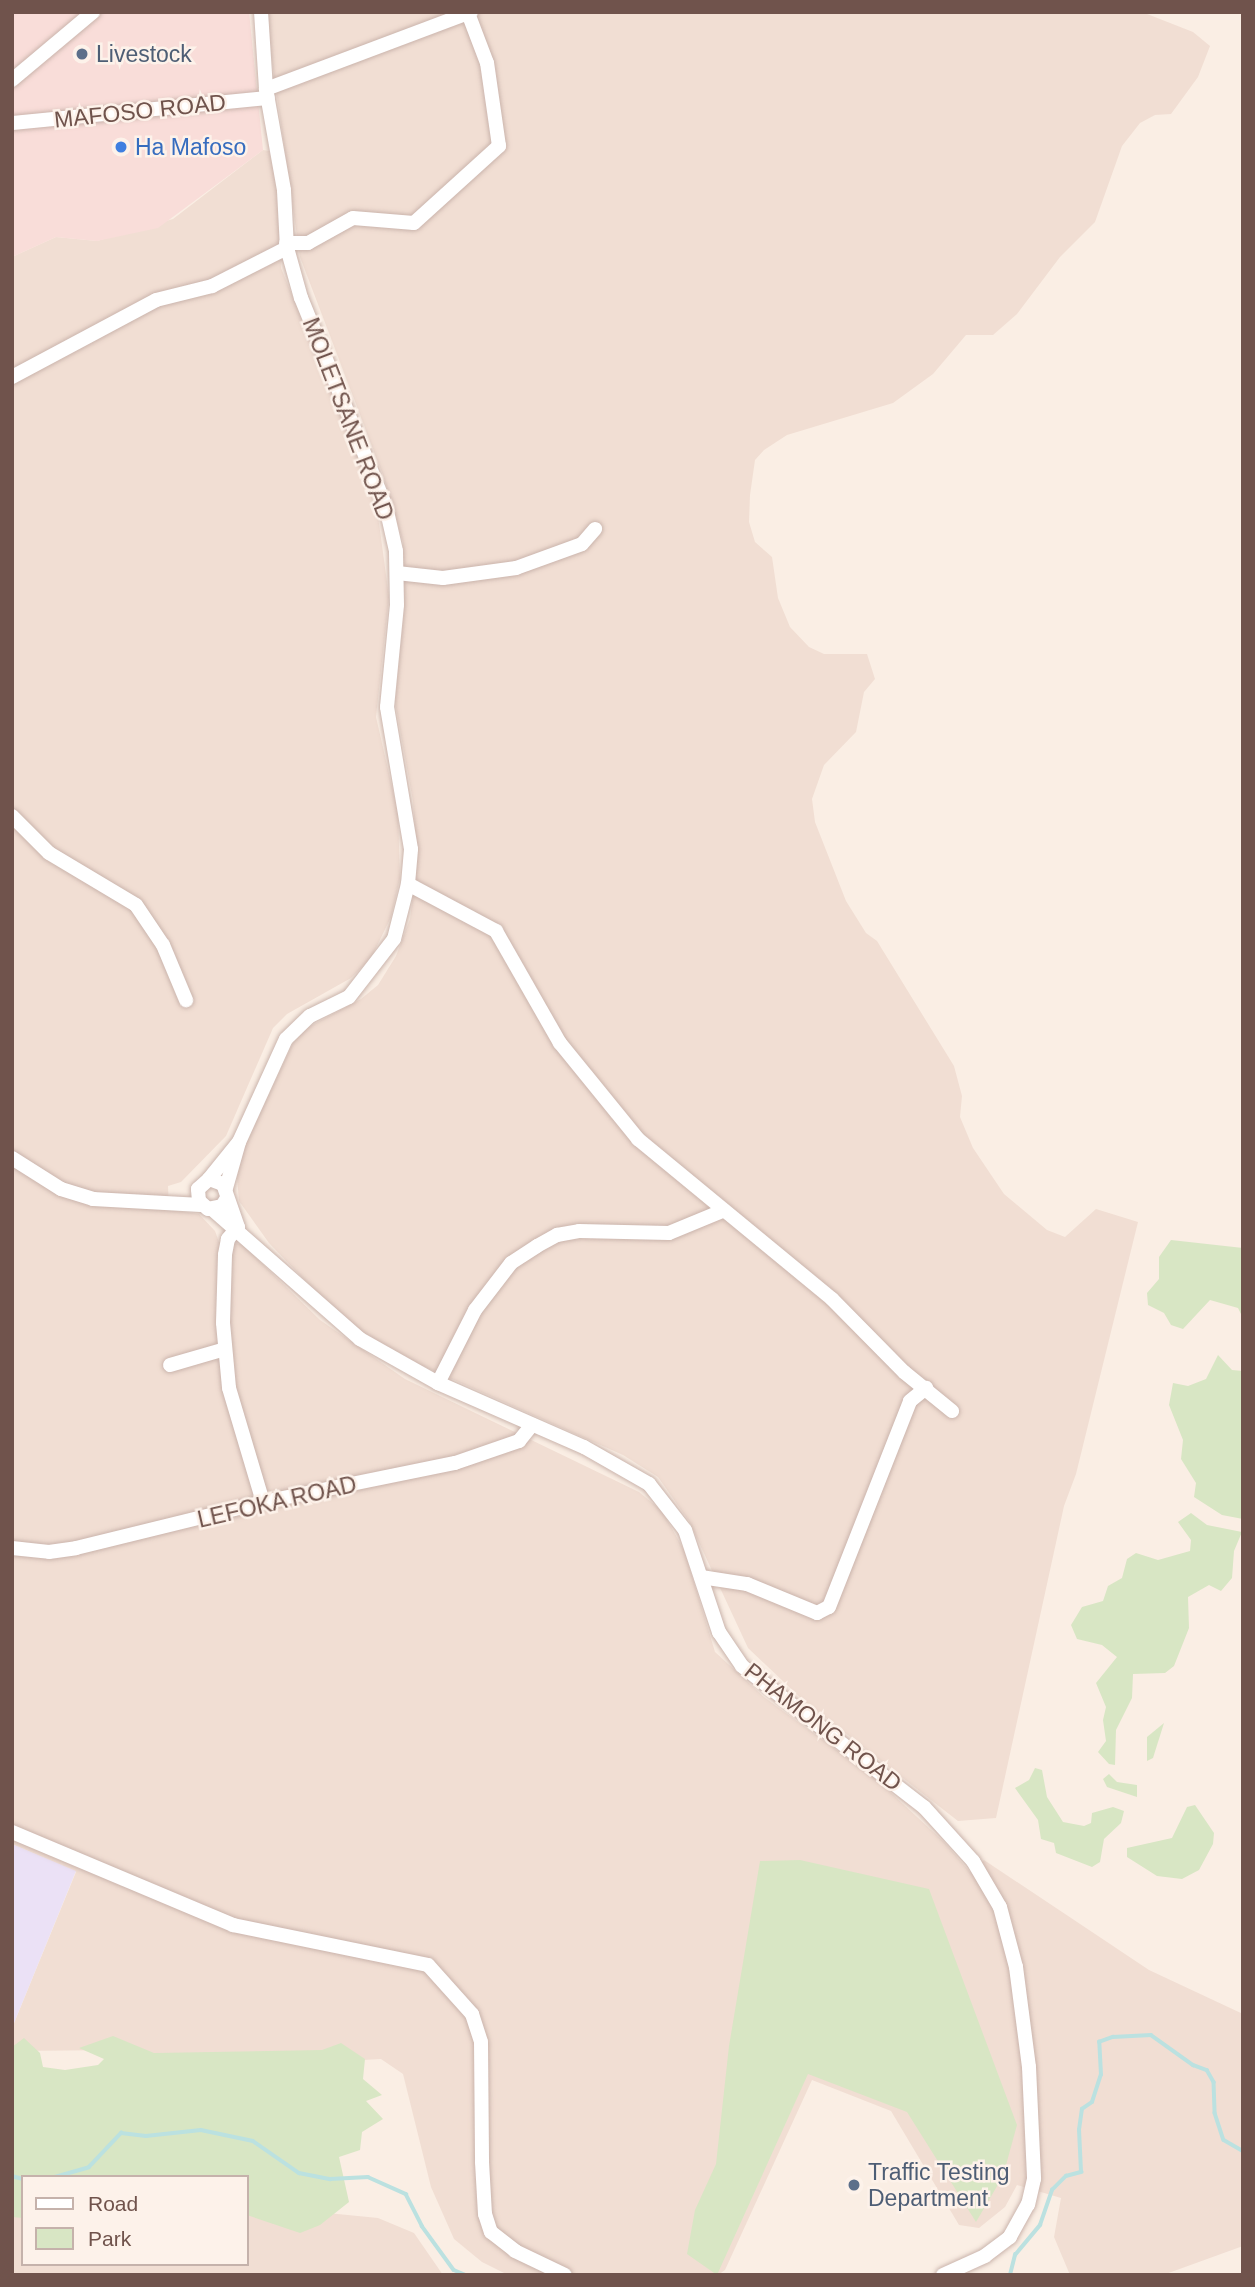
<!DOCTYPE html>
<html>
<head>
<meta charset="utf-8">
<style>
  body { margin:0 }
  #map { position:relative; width:1255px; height:2287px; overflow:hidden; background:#faeee4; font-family:Helvetica,sans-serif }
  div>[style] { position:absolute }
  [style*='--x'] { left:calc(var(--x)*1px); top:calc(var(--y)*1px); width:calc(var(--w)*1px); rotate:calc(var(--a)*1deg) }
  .residential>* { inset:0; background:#f1ded3 }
  .commercial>* { inset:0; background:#f9ddd9 }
  .education>* { inset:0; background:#ebe1f6 }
  .green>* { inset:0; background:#d8e6c4 }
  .stream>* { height:3.5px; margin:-1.75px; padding:0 1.75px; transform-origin:1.75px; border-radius:1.75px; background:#bbe1e0 }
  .roads { filter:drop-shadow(0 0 2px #cab4ac) drop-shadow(0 0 2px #cab4ac) }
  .minor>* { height:14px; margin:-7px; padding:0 7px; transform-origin:7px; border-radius:7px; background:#fff }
  .dots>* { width:19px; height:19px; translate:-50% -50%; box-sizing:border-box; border:4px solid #fdf2ea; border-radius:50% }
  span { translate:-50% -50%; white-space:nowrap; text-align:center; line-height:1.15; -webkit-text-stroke:5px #fdf2ea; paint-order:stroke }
  .service-label { font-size:23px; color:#4e5e75 }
  .left { translate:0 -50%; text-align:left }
  .street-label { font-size:23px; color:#70534c }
  .shop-label { font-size:23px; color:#366cbe }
  .frame { position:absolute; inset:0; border:14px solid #70534c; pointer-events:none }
  .legend { position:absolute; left:21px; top:2175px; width:228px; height:91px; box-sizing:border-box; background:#fdf2ea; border:2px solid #c5b2ab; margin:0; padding:9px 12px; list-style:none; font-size:21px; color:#70534c }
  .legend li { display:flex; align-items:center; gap:14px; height:35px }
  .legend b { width:35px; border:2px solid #c5b2ab }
</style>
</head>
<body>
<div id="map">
  <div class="residential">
    <div style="clip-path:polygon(265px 12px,1142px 12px,1193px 32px,1210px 46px,1198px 77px,1171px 114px,1155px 115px,1140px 123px,1122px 146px,1095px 222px,1060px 257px,1017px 314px,993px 335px,966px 335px,933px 374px,893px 403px,787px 435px,764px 450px,755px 460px,750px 495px,749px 522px,755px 542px,772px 557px,778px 598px,790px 627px,809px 647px,824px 654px,867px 654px,875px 679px,864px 692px,856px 732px,824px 765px,812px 799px,815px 822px,846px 901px,866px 933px,877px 941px,954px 1066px,962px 1096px,960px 1117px,973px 1148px,1004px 1194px,1047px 1230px,1065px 1237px,1096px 1209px,1138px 1222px,1076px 1474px,1064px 1506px,996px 1818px,958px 1821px,803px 1700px,748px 1648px,689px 1521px,658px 1477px,623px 1455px,380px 1347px,323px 1299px,269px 1243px,239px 1201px,237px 1177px,244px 1148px,293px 1043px,305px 1029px,361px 999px,378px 985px,396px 956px,410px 919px,417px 860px,413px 801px,395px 702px,404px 611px,403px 542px,383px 475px,300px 257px)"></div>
    <div style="clip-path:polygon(263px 150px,269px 151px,277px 185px,281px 268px,376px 501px,389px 597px,376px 717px,398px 813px,400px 878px,391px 917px,371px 958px,351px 978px,287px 1014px,273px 1028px,226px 1136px,181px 1182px,168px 1186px,169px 1210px,199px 1214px,215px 1231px,219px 1242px,242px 1244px,320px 1320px,405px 1379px,639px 1492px,662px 1511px,684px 1550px,715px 1652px,764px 1697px,876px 1779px,944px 1842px,970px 1872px,984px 1860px,1149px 1970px,1243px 2014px,1243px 2246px,1163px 2275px,1070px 2275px,1054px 2237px,1061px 2198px,1017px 2185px,1005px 2207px,979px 2228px,959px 2225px,891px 2111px,812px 2080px,725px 2270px,718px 2275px,508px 2275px,482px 2262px,454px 2239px,431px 2187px,403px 2074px,381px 2059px,236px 2067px,120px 2050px,12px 2051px,12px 2028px,76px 1872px,12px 1844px,12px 257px,56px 237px,97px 241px,173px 219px)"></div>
    <div style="clip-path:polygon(12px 2198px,23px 2200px,23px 2264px,247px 2264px,247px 2205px,378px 2218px,414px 2233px,443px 2275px,12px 2275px)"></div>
  </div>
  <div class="commercial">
    <div style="clip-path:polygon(12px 12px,249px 12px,263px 150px,158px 228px,97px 241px,56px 237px,12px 257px)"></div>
  </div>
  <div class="education">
    <div style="clip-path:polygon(12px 1844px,76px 1871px,12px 2028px)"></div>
  </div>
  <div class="green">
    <div style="clip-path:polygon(1171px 1240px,1243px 1248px,1243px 1318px,1238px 1308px,1210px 1300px,1183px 1329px,1171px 1325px,1164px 1313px,1148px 1305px,1147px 1293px,1159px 1279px,1159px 1257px)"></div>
    <div style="clip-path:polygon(1218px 1355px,1232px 1370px,1243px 1371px,1243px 1519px,1222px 1515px,1194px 1497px,1196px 1483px,1181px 1459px,1183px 1440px,1169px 1405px,1173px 1383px,1188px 1386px,1206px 1379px)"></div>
    <div style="clip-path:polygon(1191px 1513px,1207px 1525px,1242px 1532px,1234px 1551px,1232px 1578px,1221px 1591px,1209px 1585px,1188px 1597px,1189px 1628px,1174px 1666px,1165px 1673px,1133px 1674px,1132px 1698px,1116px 1730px,1115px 1765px,1109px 1764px,1098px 1752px,1106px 1741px,1103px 1720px,1106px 1707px,1096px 1683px,1117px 1657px,1102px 1645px,1077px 1639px,1071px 1625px,1082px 1607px,1103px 1601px,1108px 1586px,1122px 1578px,1127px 1559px,1136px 1553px,1158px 1560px,1190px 1551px,1191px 1540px,1178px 1522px)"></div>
    <div style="clip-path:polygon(1164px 1723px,1153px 1758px,1147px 1761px,1147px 1737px)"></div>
    <div style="clip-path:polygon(1035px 1768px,1042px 1770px,1047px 1797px,1063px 1822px,1084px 1826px,1091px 1823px,1092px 1813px,1113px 1807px,1124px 1811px,1121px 1823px,1104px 1839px,1100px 1862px,1092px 1867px,1056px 1853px,1054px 1843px,1041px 1839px,1038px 1820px,1015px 1788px,1029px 1780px)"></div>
    <div style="clip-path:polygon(1109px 1774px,1117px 1782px,1137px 1785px,1137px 1797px,1107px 1787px,1103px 1779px)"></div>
    <div style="clip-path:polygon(1195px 1805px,1214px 1833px,1213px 1844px,1199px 1870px,1182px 1879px,1157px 1876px,1127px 1857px,1127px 1848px,1172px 1838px,1187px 1807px)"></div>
    <div style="clip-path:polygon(800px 1860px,929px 1889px,1017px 2125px,1003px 2176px,976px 2222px,907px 2112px,808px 2074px,717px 2275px,687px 2254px,695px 2210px,716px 2164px,729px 2046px,760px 1861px)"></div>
    <div style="clip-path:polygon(113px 2036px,154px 2053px,322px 2050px,341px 2043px,365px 2059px,363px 2079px,382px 2095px,366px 2101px,383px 2119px,362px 2132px,360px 2150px,339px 2157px,349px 2202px,320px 2225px,300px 2233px,247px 2215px,247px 2177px,23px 2177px,23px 2218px,12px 2217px,12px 2047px,24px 2038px,40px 2053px,43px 2067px,65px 2070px,98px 2065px,104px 2059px,79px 2048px)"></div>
  </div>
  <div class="stream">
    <div style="--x:12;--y:2176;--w:11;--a:15"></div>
    <div style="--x:55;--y:2177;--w:35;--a:-16"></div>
    <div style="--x:89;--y:2167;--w:47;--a:-46.7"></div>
    <div style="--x:121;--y:2133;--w:25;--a:7"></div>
    <div style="--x:146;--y:2136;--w:55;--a:-6.2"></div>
    <div style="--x:201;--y:2130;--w:53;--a:11.9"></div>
    <div style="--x:253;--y:2141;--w:56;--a:34.8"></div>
    <div style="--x:299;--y:2173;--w:32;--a:11"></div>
    <div style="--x:330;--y:2179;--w:38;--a:-3"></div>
    <div style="--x:368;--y:2177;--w:42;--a:24.1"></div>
    <div style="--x:406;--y:2194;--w:36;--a:63"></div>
    <div style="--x:422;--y:2226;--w:54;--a:54"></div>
    <div style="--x:454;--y:2270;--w:13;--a:23"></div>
    <div style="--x:1010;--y:2275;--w:21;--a:-76"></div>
    <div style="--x:1015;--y:2255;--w:39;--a:-50"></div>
    <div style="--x:1040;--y:2225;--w:37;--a:-71"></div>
    <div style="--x:1052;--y:2190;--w:20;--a:-45"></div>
    <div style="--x:1066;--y:2176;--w:16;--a:-15"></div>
    <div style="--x:1081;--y:2172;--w:42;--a:-92.7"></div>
    <div style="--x:1079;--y:2130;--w:21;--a:-82"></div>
    <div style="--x:1082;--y:2109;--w:12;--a:-35"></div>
    <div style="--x:1092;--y:2102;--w:28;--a:-72"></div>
    <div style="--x:1101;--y:2075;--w:33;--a:-93"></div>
    <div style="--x:1099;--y:2042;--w:15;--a:-20"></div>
    <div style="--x:1113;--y:2037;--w:38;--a:-3"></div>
    <div style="--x:1151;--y:2035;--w:52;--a:35.5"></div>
    <div style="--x:1193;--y:2065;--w:15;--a:20"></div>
    <div style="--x:1207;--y:2070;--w:14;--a:60"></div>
    <div style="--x:1214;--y:2082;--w:31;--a:88"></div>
    <div style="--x:1215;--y:2113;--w:28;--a:72"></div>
    <div style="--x:1224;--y:2140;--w:22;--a:30"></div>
  </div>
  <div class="roads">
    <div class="minor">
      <div style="--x:12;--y:80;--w:106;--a:-40"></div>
      <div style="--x:266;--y:89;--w:219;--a:-20.6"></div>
      <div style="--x:12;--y:123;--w:257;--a:-5.6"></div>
      <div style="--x:286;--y:243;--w:22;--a:0"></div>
      <div style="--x:308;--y:243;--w:51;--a:-29.1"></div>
      <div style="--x:353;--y:218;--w:61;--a:4.7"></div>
      <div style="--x:414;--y:223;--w:115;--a:-42.2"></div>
      <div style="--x:499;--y:146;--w:84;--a:-98.2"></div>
      <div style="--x:487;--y:63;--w:53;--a:-110.8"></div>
      <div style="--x:12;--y:377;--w:163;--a:-28.1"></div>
      <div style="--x:156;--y:300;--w:58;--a:-14"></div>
      <div style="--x:212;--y:286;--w:84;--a:-26.9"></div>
      <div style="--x:397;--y:573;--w:46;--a:6.2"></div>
      <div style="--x:443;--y:578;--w:74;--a:-7.8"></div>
      <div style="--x:516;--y:568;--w:70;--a:-20"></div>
      <div style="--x:582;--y:544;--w:20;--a:-49"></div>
      <div style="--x:12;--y:816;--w:52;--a:45"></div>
      <div style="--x:49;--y:853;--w:101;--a:30.9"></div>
      <div style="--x:136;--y:905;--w:48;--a:56"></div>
      <div style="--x:163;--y:945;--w:60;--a:67.3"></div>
      <div style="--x:408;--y:884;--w:100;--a:28.1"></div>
      <div style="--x:496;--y:931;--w:129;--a:60.3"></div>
      <div style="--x:560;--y:1043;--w:124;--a:50.9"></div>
      <div style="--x:638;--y:1139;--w:251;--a:39.5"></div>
      <div style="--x:832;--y:1299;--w:103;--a:45.4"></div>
      <div style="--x:904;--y:1372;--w:62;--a:39.1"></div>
      <div style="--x:12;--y:1158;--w:58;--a:32.3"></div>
      <div style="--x:61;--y:1189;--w:34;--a:17"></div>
      <div style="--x:93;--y:1199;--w:108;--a:3.2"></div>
      <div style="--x:209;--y:1179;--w:46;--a:-51.1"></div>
      <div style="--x:226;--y:1188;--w:48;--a:-74.2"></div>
      <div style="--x:239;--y:1142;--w:113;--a:-65.5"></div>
      <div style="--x:286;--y:1039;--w:33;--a:-44"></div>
      <div style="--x:310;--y:1016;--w:43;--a:-26"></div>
      <div style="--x:349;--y:997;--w:73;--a:-52.2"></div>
      <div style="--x:394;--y:939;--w:57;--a:-75.7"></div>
      <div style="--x:408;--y:884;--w:35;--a:-85"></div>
      <div style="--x:411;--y:849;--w:144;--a:-99.6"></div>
      <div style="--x:387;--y:707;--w:102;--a:-84.4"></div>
      <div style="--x:397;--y:605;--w:54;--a:-91.1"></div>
      <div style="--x:396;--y:551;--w:45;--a:-102.8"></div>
      <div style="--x:386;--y:507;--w:226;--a:-112.1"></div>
      <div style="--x:301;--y:298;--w:52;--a:-105.6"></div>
      <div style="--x:287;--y:248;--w:58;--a:-93"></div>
      <div style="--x:284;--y:190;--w:103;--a:-100.1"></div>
      <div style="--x:266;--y:89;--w:77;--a:-93.7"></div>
      <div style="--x:227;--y:1198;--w:9;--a:122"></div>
      <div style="--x:222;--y:1206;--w:14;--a:168"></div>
      <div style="--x:208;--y:1209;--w:12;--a:-138"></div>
      <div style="--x:199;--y:1201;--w:12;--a:-95"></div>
      <div style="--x:198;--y:1189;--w:15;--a:-42"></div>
      <div style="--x:209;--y:1179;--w:15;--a:20"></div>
      <div style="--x:223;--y:1184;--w:46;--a:70.8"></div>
      <div style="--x:212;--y:1209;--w:197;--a:41.3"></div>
      <div style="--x:360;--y:1339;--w:90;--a:29.4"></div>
      <div style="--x:438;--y:1383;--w:159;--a:23.7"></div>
      <div style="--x:584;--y:1447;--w:75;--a:29.6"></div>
      <div style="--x:649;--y:1484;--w:58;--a:52"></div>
      <div style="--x:685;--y:1530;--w:108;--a:71.6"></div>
      <div style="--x:719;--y:1632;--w:41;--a:55.9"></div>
      <div style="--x:742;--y:1666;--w:230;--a:37.8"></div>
      <div style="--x:924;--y:1807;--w:73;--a:47.8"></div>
      <div style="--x:973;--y:1861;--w:53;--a:59.6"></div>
      <div style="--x:1000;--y:1907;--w:62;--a:75.1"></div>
      <div style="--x:1016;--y:1967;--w:101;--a:82.6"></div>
      <div style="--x:1029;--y:2067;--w:112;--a:87.4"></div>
      <div style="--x:1034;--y:2179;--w:26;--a:103"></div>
      <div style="--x:1028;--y:2204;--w:38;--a:119"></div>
      <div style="--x:1010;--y:2237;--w:31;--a:143"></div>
      <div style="--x:985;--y:2256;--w:46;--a:155.7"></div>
      <div style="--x:238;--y:1227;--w:16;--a:130"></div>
      <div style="--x:228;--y:1239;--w:16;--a:101"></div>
      <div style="--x:225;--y:1255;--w:68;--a:91.7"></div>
      <div style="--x:223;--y:1323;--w:65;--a:84.7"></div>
      <div style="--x:229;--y:1388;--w:119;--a:73.4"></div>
      <div style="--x:170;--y:1365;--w:57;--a:-16.2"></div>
      <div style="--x:438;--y:1383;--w:82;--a:-63.1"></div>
      <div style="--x:475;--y:1310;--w:59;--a:-52.5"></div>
      <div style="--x:511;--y:1263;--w:31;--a:-33"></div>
      <div style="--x:537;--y:1246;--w:23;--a:-29"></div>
      <div style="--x:557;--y:1235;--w:22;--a:-10"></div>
      <div style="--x:579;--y:1231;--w:90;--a:1.3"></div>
      <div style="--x:669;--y:1233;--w:57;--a:-22.5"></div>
      <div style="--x:12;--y:1548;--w:37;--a:6"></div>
      <div style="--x:49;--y:1552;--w:27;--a:-8"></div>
      <div style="--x:76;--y:1548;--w:193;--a:-13.8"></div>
      <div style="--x:263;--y:1502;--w:196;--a:-11.5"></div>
      <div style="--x:455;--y:1463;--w:68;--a:-19"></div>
      <div style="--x:519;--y:1441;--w:21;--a:-51"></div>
      <div style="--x:701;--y:1577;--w:47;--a:8.7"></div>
      <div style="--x:747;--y:1584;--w:76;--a:22.5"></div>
      <div style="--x:817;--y:1613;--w:13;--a:-27"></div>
      <div style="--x:829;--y:1607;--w:221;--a:-68.5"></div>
      <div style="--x:910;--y:1401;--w:21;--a:-39"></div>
      <div style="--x:12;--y:1832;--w:240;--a:22.8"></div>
      <div style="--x:233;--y:1925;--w:199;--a:11.6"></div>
      <div style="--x:428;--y:1965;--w:66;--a:48.1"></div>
      <div style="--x:472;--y:2014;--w:29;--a:72"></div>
      <div style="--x:481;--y:2042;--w:120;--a:89.5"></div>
      <div style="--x:482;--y:2162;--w:52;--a:86.7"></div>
      <div style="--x:485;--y:2214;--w:19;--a:72"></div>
      <div style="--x:491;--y:2232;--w:31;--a:38"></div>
      <div style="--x:515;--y:2251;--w:55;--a:25.6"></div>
    </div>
  </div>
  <div class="dots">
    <div style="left:82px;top:54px;background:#5c6f8a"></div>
    <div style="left:121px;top:147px;background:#3f7fe0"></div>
    <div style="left:854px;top:2185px;background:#5c6f8a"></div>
  </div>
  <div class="service-label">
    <span class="left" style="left:96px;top:54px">Livestock</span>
    <span class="left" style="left:868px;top:2185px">Traffic Testing<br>Department</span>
  </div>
  <div class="street-label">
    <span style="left:140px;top:111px;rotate:-6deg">MAFOSO ROAD</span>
    <span style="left:348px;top:419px;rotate:69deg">MOLETSANE ROAD</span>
    <span style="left:277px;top:1502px;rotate:-13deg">LEFOKA ROAD</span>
    <span style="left:823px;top:1727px;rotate:38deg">PHAMONG ROAD</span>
  </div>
  <div class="shop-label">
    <span class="left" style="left:135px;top:147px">Ha Mafoso</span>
  </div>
  <div class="frame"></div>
  <ul class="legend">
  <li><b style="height:9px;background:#fff"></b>Road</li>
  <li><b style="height:19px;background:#d8e6c4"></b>Park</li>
  </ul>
</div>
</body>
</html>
